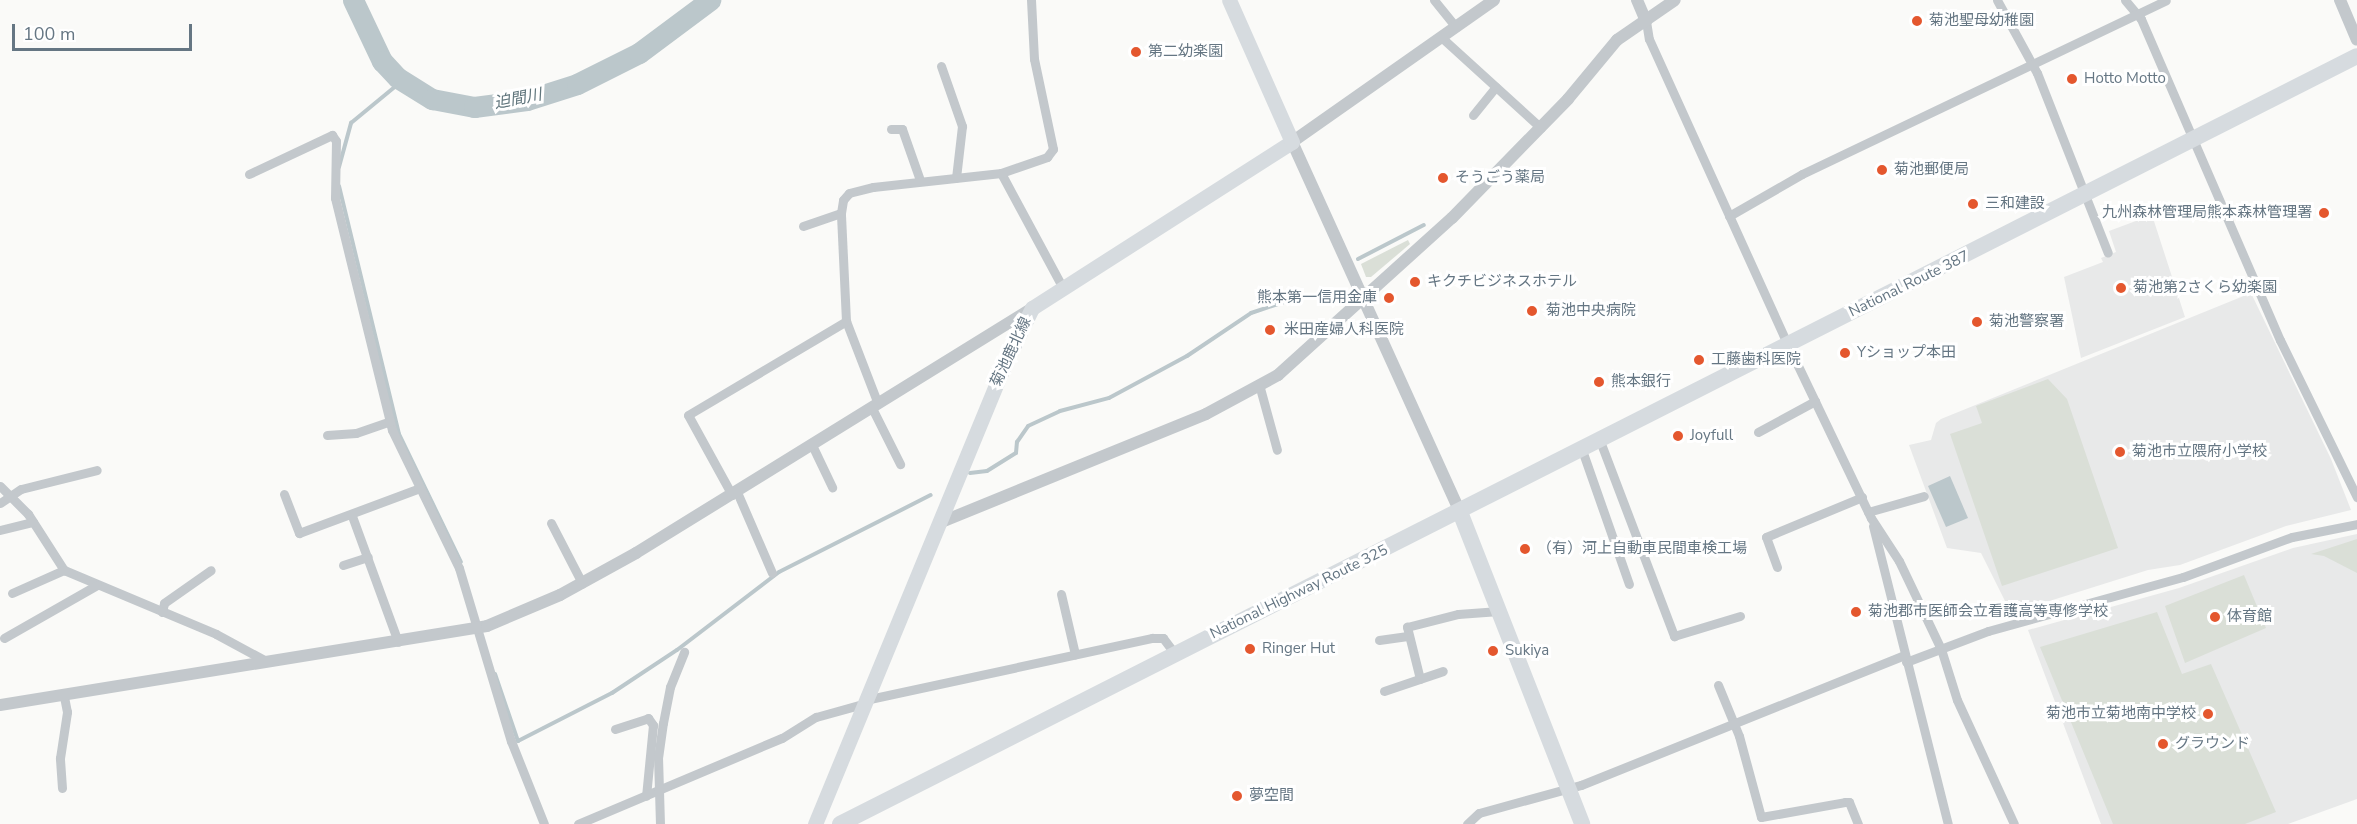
<!DOCTYPE html>
<html>
<head>
<meta charset="utf-8">
<style>
  body { margin:0 }
  #map { position:relative; width:2357px; height:824px; overflow:hidden; background:#fafaf8; font-family:"Nunito Sans","Noto Sans JP",sans-serif }
  div>[style] { position:absolute }
  [style*='--x'] { left:calc(var(--x)*1px); top:calc(var(--y)*1px); width:calc(var(--w)*1px); rotate:calc(var(--a)*1deg) }
  .built>* { inset:0; background:#e8e9e9 }
  .green>* { inset:0; background:#dadfd7 }
  .water>* { inset:0; background:#bbc7cb }
  .stream>* { height:4px; margin:-2px; padding:0 2px; transform-origin:2px; border-radius:2px; background:#bbc7cb }
  .river>* { height:21px; margin:-10.5px; padding:0 10.5px; transform-origin:10.5px; border-radius:10.5px; background:#bbc7cb }
  .minor>* { height:9px; margin:-4.5px; padding:0 4.5px; transform-origin:4.5px; border-radius:4.5px; background:#c3c8cc }
  .tertiary>* { height:12px; margin:-6px; padding:0 6px; transform-origin:6px; border-radius:6px; background:#c3c8cc }
  .primary>* { height:15px; margin:-7.5px; padding:0 7.5px; transform-origin:7.5px; border-radius:7.5px; background:#d6dbdf }
  .trunk>* { height:16px; margin:-8px; padding:0 8px; transform-origin:8px; border-radius:8px; background:#d6dbdf }
  .dots>* { width:16px; height:16px; translate:-50% -50%; box-sizing:border-box; border:3px solid #fff; border-radius:50% }
  span { translate:-50% -50%; white-space:nowrap; text-align:center; line-height:1.15; -webkit-text-stroke:6px #fff; paint-order:stroke }
  .poi-label { font-size:15px; color:#657683 }
  .left { translate:0 -50%; text-align:left }
  .right { translate:-100% -50%; text-align:right }
  .street-label { font-size:15px; color:#657683 }
  .water-label { font-size:16px; color:#60757c; font-style:italic }
  .scale { position:absolute; left:12px; top:24px; width:180px; height:27px; box-sizing:border-box; border:3px solid #657683; border-top:0; padding-left:8px; font-size:18px; line-height:21px; white-space:nowrap; color:#657683; -webkit-text-stroke:4px #fff; paint-order:stroke }
</style>
</head>
<body>
<div id="map">
  <div class="built">
    <div style="clip-path:polygon(2152px 215px,2185px 317px,2081px 358px,2064px 277px,2103px 262px,2101px 258px,2116px 252px,2109px 231px)"></div>
    <div style="clip-path:polygon(2251px 293px,2331px 459px,2351px 510px,2286px 526px,2180px 565px,2148px 570px,2011px 613px,1981px 553px,1947px 548px,1909px 445px,1931px 440px,1936px 423px,1941px 419px)"></div>
    <div style="clip-path:polygon(2357px 534px,2357px 799px,2288px 824px,2101px 824px,2028px 630px,2179px 588px,2293px 548px)"></div>
  </div>
  <div class="green">
    <div style="clip-path:polygon(1408px 240px,1410px 244px,1371px 277px,1366px 277px,1361px 264px)"></div>
    <div style="clip-path:polygon(2048px 379px,2067px 399px,2118px 548px,2002px 586px,1950px 434px,1982px 423px,1976px 406px)"></div>
    <div style="clip-path:polygon(2357px 539px,2357px 573px,2324px 556px,2311px 554px)"></div>
    <div style="clip-path:polygon(2244px 575px,2266px 628px,2185px 663px,2165px 606px)"></div>
    <div style="clip-path:polygon(2157px 612px,2182px 674px,2211px 664px,2276px 812px,2245px 824px,2113px 824px,2040px 647px)"></div>
  </div>
  <div class="water">
    <div style="clip-path:polygon(1950px 476px,1968px 518px,1946px 527px,1928px 486px)"></div>
  </div>
  <div class="stream">
    <div style="--x:339;--y:167;--w:46;--a:-74.7"></div>
    <div style="--x:351;--y:123;--w:66;--a:-39.5"></div>
    <div style="--x:339;--y:186;--w:255;--a:76.4"></div>
    <div style="--x:399;--y:434;--w:142;--a:64.2"></div>
    <div style="--x:1358;--y:259;--w:74;--a:-27.3"></div>
    <div style="--x:970;--y:473;--w:17;--a:-7"></div>
    <div style="--x:987;--y:471;--w:34;--a:-32"></div>
    <div style="--x:1016;--y:453;--w:11;--a:-85"></div>
    <div style="--x:1017;--y:442;--w:19;--a:-55"></div>
    <div style="--x:1028;--y:426;--w:35;--a:-25"></div>
    <div style="--x:1060;--y:411;--w:51;--a:-14.9"></div>
    <div style="--x:1109;--y:398;--w:89;--a:-28.3"></div>
    <div style="--x:1187;--y:356;--w:77;--a:-33.9"></div>
    <div style="--x:1251;--y:313;--w:41;--a:-18.4"></div>
    <div style="--x:495;--y:674;--w:71;--a:71.1"></div>
    <div style="--x:518;--y:741;--w:106;--a:-27.1"></div>
    <div style="--x:612;--y:693;--w:78;--a:-33.5"></div>
    <div style="--x:677;--y:650;--w:128;--a:-37.4"></div>
    <div style="--x:779;--y:572;--w:170;--a:-26.9"></div>
  </div>
  <div class="river">
    <div style="--x:353;--y:0;--w:68;--a:64.6"></div>
    <div style="--x:382;--y:61;--w:23;--a:47"></div>
    <div style="--x:398;--y:78;--w:40;--a:32"></div>
    <div style="--x:432;--y:99;--w:43;--a:10.8"></div>
    <div style="--x:474;--y:107;--w:53;--a:-7.5"></div>
    <div style="--x:527;--y:100;--w:52;--a:-17.7"></div>
    <div style="--x:577;--y:84;--w:69;--a:-26.6"></div>
    <div style="--x:639;--y:53;--w:89;--a:-36.7"></div>
  </div>
  <div class="minor">
    <div style="--x:1434;--y:0;--w:35;--a:51"></div>
    <div style="--x:1997;--y:0;--w:83;--a:61.3"></div>
    <div style="--x:2037;--y:73;--w:193;--a:68.5"></div>
    <div style="--x:2125;--y:0;--w:25;--a:50"></div>
    <div style="--x:2141;--y:19;--w:350;--a:66.6"></div>
    <div style="--x:2280;--y:340;--w:175;--a:63.9"></div>
    <div style="--x:1646;--y:21;--w:18;--a:81"></div>
    <div style="--x:1649;--y:39;--w:336;--a:65.6"></div>
    <div style="--x:1788;--y:345;--w:192;--a:64.4"></div>
    <div style="--x:1871;--y:518;--w:51;--a:56.9"></div>
    <div style="--x:1899;--y:561;--w:98;--a:64.5"></div>
    <div style="--x:1941;--y:649;--w:53;--a:72.6"></div>
    <div style="--x:1957;--y:700;--w:136;--a:65.3"></div>
    <div style="--x:1441;--y:37;--w:135;--a:42.3"></div>
    <div style="--x:941;--y:66;--w:64;--a:70.7"></div>
    <div style="--x:962;--y:126;--w:52;--a:96.6"></div>
    <div style="--x:1473;--y:115;--w:36;--a:-51"></div>
    <div style="--x:891;--y:129;--w:11;--a:0"></div>
    <div style="--x:902;--y:129;--w:54;--a:70.6"></div>
    <div style="--x:1001;--y:173;--w:131;--a:61.7"></div>
    <div style="--x:249;--y:174;--w:92;--a:-25.2"></div>
    <div style="--x:332;--y:135;--w:7;--a:56"></div>
    <div style="--x:336;--y:141;--w:57;--a:91"></div>
    <div style="--x:335;--y:198;--w:239;--a:76.2"></div>
    <div style="--x:392;--y:430;--w:153;--a:64.1"></div>
    <div style="--x:459;--y:568;--w:181;--a:73.3"></div>
    <div style="--x:511;--y:741;--w:89;--a:68.3"></div>
    <div style="--x:1729;--y:216;--w:84;--a:-29.9"></div>
    <div style="--x:1802;--y:174;--w:403;--a:-25.5"></div>
    <div style="--x:803;--y:226;--w:40;--a:-18.9"></div>
    <div style="--x:1260;--y:388;--w:64;--a:74.7"></div>
    <div style="--x:878;--y:404;--w:89;--a:-111.1"></div>
    <div style="--x:846;--y:321;--w:108;--a:-92.7"></div>
    <div style="--x:841;--y:213;--w:13;--a:-81"></div>
    <div style="--x:843;--y:200;--w:9;--a:-49"></div>
    <div style="--x:849;--y:193;--w:25;--a:-14"></div>
    <div style="--x:873;--y:187;--w:129;--a:-6.2"></div>
    <div style="--x:1001;--y:173;--w:49;--a:-19.2"></div>
    <div style="--x:1047;--y:157;--w:10;--a:-53"></div>
    <div style="--x:1053;--y:149;--w:92;--a:-101.9"></div>
    <div style="--x:1034;--y:59;--w:59;--a:-92.9"></div>
    <div style="--x:872;--y:408;--w:63;--a:63.4"></div>
    <div style="--x:1758;--y:432;--w:65;--a:-28.5"></div>
    <div style="--x:327;--y:435;--w:29;--a:-4"></div>
    <div style="--x:356;--y:433;--w:36;--a:-19"></div>
    <div style="--x:1600;--y:441;--w:209;--a:69.2"></div>
    <div style="--x:1674;--y:636;--w:69;--a:-16.9"></div>
    <div style="--x:812;--y:445;--w:47;--a:64.5"></div>
    <div style="--x:1582;--y:450;--w:142;--a:70.7"></div>
    <div style="--x:0;--y:486;--w:40;--a:45"></div>
    <div style="--x:28;--y:514;--w:67;--a:57.3"></div>
    <div style="--x:64;--y:570;--w:165;--a:22.8"></div>
    <div style="--x:216;--y:634;--w:59;--a:28.3"></div>
    <div style="--x:737;--y:492;--w:88;--a:66.6"></div>
    <div style="--x:284;--y:494;--w:42;--a:69"></div>
    <div style="--x:299;--y:533;--w:129;--a:-20.4"></div>
    <div style="--x:732;--y:495;--w:91;--a:-118.8"></div>
    <div style="--x:688;--y:415;--w:184;--a:-30.7"></div>
    <div style="--x:0;--y:503;--w:25;--a:-34"></div>
    <div style="--x:21;--y:489;--w:78;--a:-14"></div>
    <div style="--x:1868;--y:512;--w:58;--a:-15.9"></div>
    <div style="--x:352;--y:516;--w:134;--a:69.9"></div>
    <div style="--x:551;--y:523;--w:68;--a:62.7"></div>
    <div style="--x:1873;--y:526;--w:307;--a:75.9"></div>
    <div style="--x:0;--y:530;--w:34;--a:-14"></div>
    <div style="--x:343;--y:565;--w:26;--a:-18"></div>
    <div style="--x:1777;--y:567;--w:32;--a:-110"></div>
    <div style="--x:1766;--y:537;--w:104;--a:-22.6"></div>
    <div style="--x:12;--y:593;--w:57;--a:-23.9"></div>
    <div style="--x:1061;--y:594;--w:62;--a:76.9"></div>
    <div style="--x:162;--y:612;--w:9;--a:-77"></div>
    <div style="--x:164;--y:603;--w:57;--a:-35.1"></div>
    <div style="--x:4;--y:638;--w:107;--a:-29.7"></div>
    <div style="--x:1379;--y:640;--w:27;--a:-8"></div>
    <div style="--x:1906;--y:662;--w:88;--a:-20.7"></div>
    <div style="--x:1988;--y:631;--w:202;--a:-15.5"></div>
    <div style="--x:2183;--y:577;--w:116;--a:-20.2"></div>
    <div style="--x:2292;--y:537;--w:66;--a:-11.3"></div>
    <div style="--x:1420;--y:679;--w:54;--a:-104"></div>
    <div style="--x:1407;--y:627;--w:53;--a:-14.3"></div>
    <div style="--x:1458;--y:614;--w:41;--a:-4.2"></div>
    <div style="--x:1718;--y:685;--w:55;--a:67.6"></div>
    <div style="--x:1739;--y:736;--w:84;--a:74.8"></div>
    <div style="--x:1761;--y:817;--w:85;--a:-10.1"></div>
    <div style="--x:1845;--y:802;--w:4;--a:0"></div>
    <div style="--x:1849;--y:802;--w:24;--a:68"></div>
    <div style="--x:1384;--y:691;--w:62;--a:-18.7"></div>
    <div style="--x:865;--y:700;--w:294;--a:-12.2"></div>
    <div style="--x:1152;--y:638;--w:11;--a:0"></div>
    <div style="--x:1163;--y:638;--w:20;--a:53"></div>
    <div style="--x:615;--y:729;--w:35;--a:-18"></div>
    <div style="--x:648;--y:718;--w:9;--a:54"></div>
    <div style="--x:653;--y:725;--w:71;--a:95.6"></div>
    <div style="--x:62;--y:788;--w:30;--a:-94"></div>
    <div style="--x:60;--y:758;--w:47;--a:-81.3"></div>
    <div style="--x:67;--y:712;--w:16;--a:-101"></div>
    <div style="--x:578;--y:824;--w:221;--a:-22.9"></div>
    <div style="--x:782;--y:738;--w:40;--a:-32"></div>
    <div style="--x:816;--y:717;--w:49;--a:-15.5"></div>
    <div style="--x:660;--y:824;--w:66;--a:-91.7"></div>
    <div style="--x:658;--y:758;--w:35;--a:-82"></div>
    <div style="--x:663;--y:723;--w:37;--a:-79"></div>
    <div style="--x:670;--y:687;--w:38;--a:-68"></div>
    <div style="--x:1467;--y:824;--w:16;--a:-43"></div>
    <div style="--x:1479;--y:813;--w:106;--a:-15.4"></div>
    <div style="--x:1581;--y:785;--w:348;--a:-21.9"></div>
  </div>
  <div class="tertiary">
    <div style="--x:1637;--y:0;--w:23;--a:67"></div>
    <div style="--x:2340;--y:0;--w:43;--a:67"></div>
    <div style="--x:1460;--y:512;--w:406;--a:-114.4"></div>
    <div style="--x:1292;--y:142;--w:247;--a:-35.1"></div>
    <div style="--x:939;--y:523;--w:288;--a:-22.2"></div>
    <div style="--x:1206;--y:414;--w:82;--a:-28.4"></div>
    <div style="--x:1278;--y:375;--w:234;--a:-42.1"></div>
    <div style="--x:1452;--y:218;--w:166;--a:-45.7"></div>
    <div style="--x:1568;--y:99;--w:77;--a:-50.3"></div>
    <div style="--x:1617;--y:40;--w:70;--a:-34.6"></div>
    <div style="--x:0;--y:705;--w:493;--a:-9.2"></div>
    <div style="--x:487;--y:626;--w:79;--a:-23"></div>
    <div style="--x:560;--y:595;--w:87;--a:-28.9"></div>
    <div style="--x:636;--y:553;--w:466;--a:-31.7"></div>
  </div>
  <div class="primary">
    <div style="--x:815;--y:824;--w:491;--a:-67.6"></div>
    <div style="--x:1002;--y:370;--w:69;--a:-64.2"></div>
    <div style="--x:1032;--y:308;--w:308;--a:-32.6"></div>
    <div style="--x:1292;--y:142;--w:155;--a:-113.9"></div>
  </div>
  <div class="trunk">
    <div style="--x:1460;--y:512;--w:335;--a:68.6"></div>
    <div style="--x:840;--y:824;--w:1700;--a:-26.85"></div>
  </div>
  <div class="dots">
    <div style="left:1917px;top:21px;background:#e4572e"></div>
    <div style="left:1136px;top:52px;background:#e4572e"></div>
    <div style="left:2072px;top:79px;background:#e4572e"></div>
    <div style="left:1882px;top:170px;background:#e4572e"></div>
    <div style="left:1443px;top:178px;background:#e4572e"></div>
    <div style="left:1973px;top:204px;background:#e4572e"></div>
    <div style="left:2324px;top:213px;background:#e4572e"></div>
    <div style="left:1415px;top:282px;background:#e4572e"></div>
    <div style="left:2121px;top:288px;background:#e4572e"></div>
    <div style="left:1389px;top:298px;background:#e4572e"></div>
    <div style="left:1532px;top:311px;background:#e4572e"></div>
    <div style="left:1977px;top:322px;background:#e4572e"></div>
    <div style="left:1270px;top:330px;background:#e4572e"></div>
    <div style="left:1845px;top:353px;background:#e4572e"></div>
    <div style="left:1699px;top:360px;background:#e4572e"></div>
    <div style="left:1599px;top:382px;background:#e4572e"></div>
    <div style="left:1678px;top:436px;background:#e4572e"></div>
    <div style="left:2120px;top:452px;background:#e4572e"></div>
    <div style="left:1525px;top:549px;background:#e4572e"></div>
    <div style="left:1856px;top:612px;background:#e4572e"></div>
    <div style="left:2215px;top:617px;background:#e4572e"></div>
    <div style="left:1250px;top:649px;background:#e4572e"></div>
    <div style="left:1493px;top:651px;background:#e4572e"></div>
    <div style="left:2208px;top:714px;background:#e4572e"></div>
    <div style="left:2163px;top:744px;background:#e4572e"></div>
    <div style="left:1237px;top:796px;background:#e4572e"></div>
  </div>
  <div class="poi-label">
    <span class="left" style="left:1929px;top:21px">菊池聖母幼稚園</span>
    <span class="left" style="left:1148px;top:52px">第二幼楽園</span>
    <span class="left" style="left:2084px;top:79px">Hotto Motto</span>
    <span class="left" style="left:1894px;top:170px">菊池郵便局</span>
    <span class="left" style="left:1455px;top:178px">そうごう薬局</span>
    <span class="left" style="left:1985px;top:204px">三和建設</span>
    <span class="right" style="left:2312px;top:213px">九州森林管理局熊本森林管理署</span>
    <span class="left" style="left:1427px;top:282px">キクチビジネスホテル</span>
    <span class="left" style="left:2133px;top:288px">菊池第2さくら幼楽園</span>
    <span class="right" style="left:1377px;top:298px">熊本第一信用金庫</span>
    <span class="left" style="left:1546px;top:311px">菊池中央病院</span>
    <span class="left" style="left:1989px;top:322px">菊池警察署</span>
    <span class="left" style="left:1284px;top:330px">米田産婦人科医院</span>
    <span class="left" style="left:1857px;top:353px">Yショップ本田</span>
    <span class="left" style="left:1711px;top:360px">工藤歯科医院</span>
    <span class="left" style="left:1611px;top:382px">熊本銀行</span>
    <span class="left" style="left:1690px;top:436px">Joyfull</span>
    <span class="left" style="left:2132px;top:452px">菊池市立隈府小学校</span>
    <span class="left" style="left:1537px;top:549px">（有）河上自動車民間車検工場</span>
    <span class="left" style="left:1868px;top:612px">菊池郡市医師会立看護高等専修学校</span>
    <span class="left" style="left:2227px;top:617px">体育館</span>
    <span class="left" style="left:1262px;top:649px">Ringer Hut</span>
    <span class="left" style="left:1505px;top:651px">Sukiya</span>
    <span class="right" style="left:2196px;top:714px">菊池市立菊地南中学校</span>
    <span class="left" style="left:2175px;top:744px">グラウンド</span>
    <span class="left" style="left:1249px;top:796px">夢空間</span>
  </div>
  <div class="street-label">
    <span style="left:1909px;top:284px;rotate:-26deg">National Route 387</span>
    <span style="left:1011px;top:352px;rotate:-65deg">菊池鹿北線</span>
    <span style="left:1299px;top:592px;rotate:-26deg">National Highway Route 325</span>
  </div>
  <div class="water-label">
    <span style="left:518px;top:99px;rotate:-11deg">迫間川</span>
  </div>
  <div class="scale">100 m</div>
</div>
</body>
</html>
